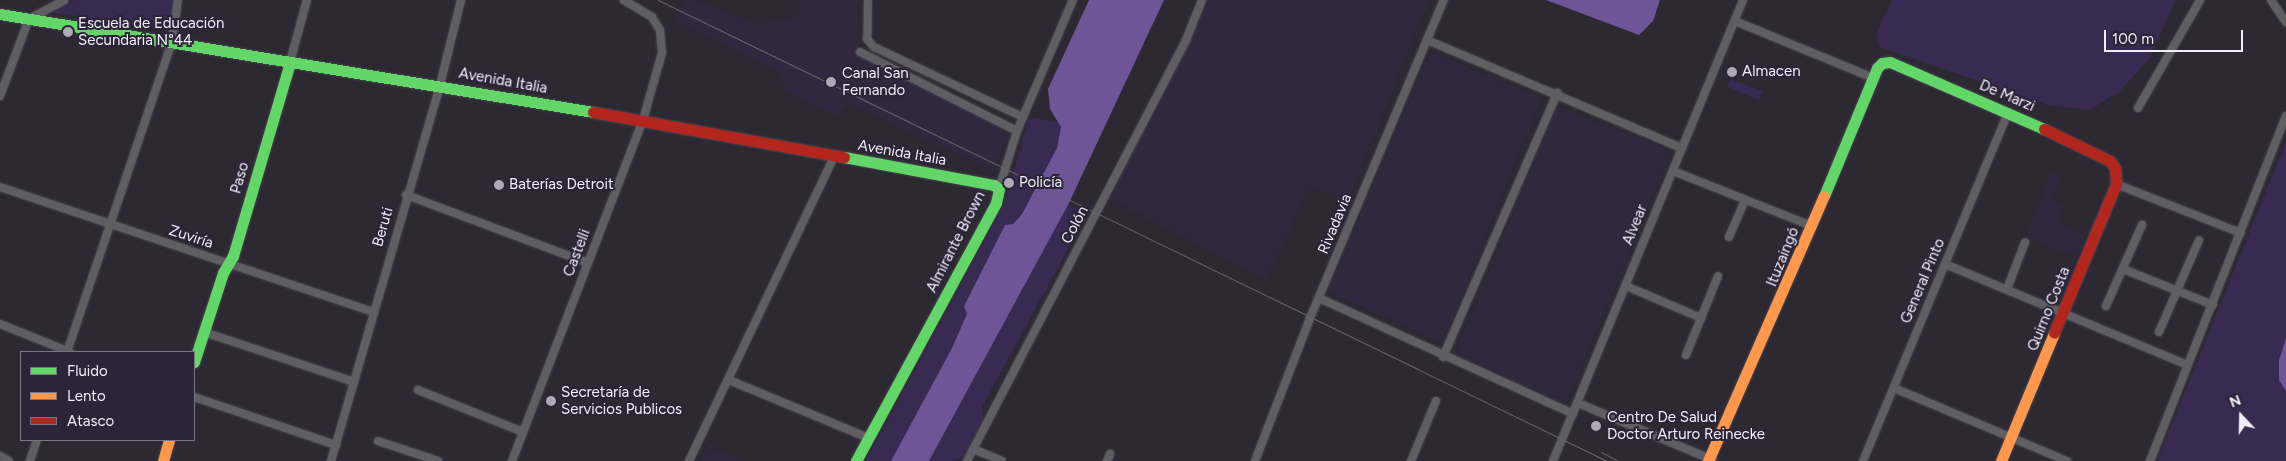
<!DOCTYPE html>
<html>
<head>
<meta charset="utf-8">
<style>
  body { margin:0 }
  #map { position:relative; width:2286px; height:461px; overflow:hidden; background:#2c2933; font-family:Figtree,sans-serif }
  div>[style] { position:absolute }
  [style*='--x'] { left:calc(var(--x)*1px); top:calc(var(--y)*1px); width:calc(var(--w)*1px); rotate:calc(var(--a)*1deg) }
  .built>* { inset:0; background:#30293e }
  .green>* { inset:0; background:#392a51 }
  .water>* { inset:0; background:#6e5597 }
  .roads { filter:drop-shadow(0 0 1px #48454e) drop-shadow(0 0 1px #48454e) }
  .street>* { height:8px; margin:-4px; padding:0 4px; transform-origin:4px; border-radius:4px; background:#5f5e62 }
  .fast>* { height:11px; margin:-5.5px; padding:0 5.5px; transform-origin:5.5px; border-radius:5.5px; background:#63d668 }
  .slow>* { height:11px; margin:-5.5px; padding:0 5.5px; transform-origin:5.5px; border-radius:5.5px; background:#ff974d }
  .jam>* { height:11px; margin:-5.5px; padding:0 5.5px; transform-origin:5.5px; border-radius:5.5px; background:#b3261e }
  .tram>* { height:1px; margin:-0.5px; padding:0 0.5px; transform-origin:0.5px; border-radius:0.5px; background:#666469 }
  .dots>* { width:14px; height:14px; translate:-50% -50%; box-sizing:border-box; border:2px solid #2b2537; border-radius:50% }
  span { translate:-50% -50%; white-space:nowrap; text-align:center; line-height:1.15; -webkit-text-stroke:4px #2b2537; paint-order:stroke }
  .poi-label { font-size:15px; color:#f1edf9 }
  .left { translate:0 -50%; text-align:left }
  .street-label { font-size:15px; color:#f1edf9 }
  .legend { position:absolute; left:20px; top:351px; width:175px; height:90px; box-sizing:border-box; background:#2b2537; border:1px solid #7a7585; margin:0; padding:6px 9px; list-style:none; font-size:15px; color:#f1edf9 }
  .legend li { display:flex; align-items:center; gap:10px; height:25px }
  .legend b { width:25px; border:1px solid #7a7585 }
  .north { position:absolute; left:2216px; top:391px; width:50px; height:50px; -webkit-text-stroke:4px #2b2537; paint-order:stroke; rotate:339deg; font-size:14px; font-weight:700; line-height:20px; text-align:center; color:#f1edf9 }
  .north::after { content:''; display:block; margin:auto; width:18px; height:22px; background:#f1edf9; clip-path:polygon(50% 0,100% 100%,50% 72%,0 100%) }
  .scale { position:absolute; left:2104px; top:30px; width:139px; height:22px; box-sizing:border-box; border:2px solid #f1edf9; border-top:0; padding-left:6px; font-size:15px; line-height:18px; white-space:nowrap; color:#f1edf9; -webkit-text-stroke:4px #2b2537; paint-order:stroke }
</style>
</head>
<body>
<div id="map">
  <div class="built">
    <div style="clip-path:polygon(685px 0,696px 0,760px 25px,797px 16px,802px 13px,797px 0,857px 0,856px 42px,861px 56px,1009px 133px,993px 171px,849px 104px,838px 116px,786px 92px,776px 70px,673px 21px)"></div>
    <div style="clip-path:polygon(1210px 0,1428px 0,1350px 197px,1309px 189px,1266px 279px,1110px 199px)"></div>
    <div style="clip-path:polygon(1434px 53px,1541px 98px,1445px 337px,1436px 340px,1333px 294px,1330px 287px,1428px 56px)"></div>
    <div style="clip-path:polygon(1557px 107px,1672px 151px,1566px 404px,1455px 354px)"></div>
    <div style="clip-path:polygon(2052px 171px,2062px 175px,2052px 201px,2064px 206px,2057px 223px,2085px 234px,2076px 257px,2026px 237px)"></div>
    <div style="clip-path:polygon(708px 447px,743px 461px,701px 461px)"></div>
  </div>
  <div class="green">
    <div style="clip-path:polygon(75px 0,174px 0,169px 26px,163px 29px,53px 13px,52px 10px)"></div>
    <div style="clip-path:polygon(1892px 0,2176px 0,2149px 59px,2120px 91px,2090px 110px,2048px 105px,1880px 47px,1876px 34px)"></div>
    <div style="clip-path:polygon(1730px 79px,1763px 91px,1759px 100px,1727px 87px)"></div>
    <div style="clip-path:polygon(1033px 118px,1058px 122px,1061px 127px,1057px 148px,1046px 172px,1022px 214px,1013px 224px,1005px 225px,964px 306px,967px 314px,952px 348px,891px 461px,866px 461px,1004px 205px,1028px 121px)"></div>
    <div style="clip-path:polygon(2286px 142px,2286px 338px,2279px 380px,2286px 391px,2286px 461px,2157px 461px)"></div>
    <div style="clip-path:polygon(1068px 205px,1087px 214px,982px 407px,983px 420px,963px 457px,952px 461px,929px 461px)"></div>
  </div>
  <div class="water">
    <div style="clip-path:polygon(1089px 0,1164px 0,1068px 205px,929px 461px,891px 461px,952px 348px,967px 314px,964px 306px,1005px 225px,1013px 224px,1022px 214px,1057px 148px,1061px 127px,1050px 109px,1048px 89px)"></div>
    <div style="clip-path:polygon(1546px 0,1660px 0,1653px 21px,1639px 35px)"></div>
    <div style="clip-path:polygon(2286px 338px,2286px 391px,2279px 380px,2279px 360px)"></div>
  </div>
  <div class="roads">
    <div class="street">
      <div style="--x:868;--y:0;--w:39;--a:91"></div>
      <div style="--x:867;--y:39;--w:11;--a:49"></div>
      <div style="--x:874;--y:47;--w:165;--a:25.2"></div>
      <div style="--x:2271;--y:0;--w:27;--a:56"></div>
      <div style="--x:1735;--y:21;--w:149;--a:22.4"></div>
      <div style="--x:1427;--y:40;--w:277;--a:23"></div>
      <div style="--x:860;--y:52;--w:176;--a:26.7"></div>
      <div style="--x:290;--y:62;--w:64;--a:-74.7"></div>
      <div style="--x:0;--y:96;--w:82;--a:-69.4"></div>
      <div style="--x:29;--y:19;--w:40;--a:-28"></div>
      <div style="--x:2138;--y:108;--w:125;--a:-60.1"></div>
      <div style="--x:1673;--y:171;--w:149;--a:21.6"></div>
      <div style="--x:2116;--y:184;--w:134;--a:21.4"></div>
      <div style="--x:0;--y:187;--w:393;--a:18.5"></div>
      <div style="--x:999;--y:189;--w:61;--a:-72.8"></div>
      <div style="--x:1017;--y:131;--w:142;--a:-66.9"></div>
      <div style="--x:406;--y:195;--w:194;--a:20.5"></div>
      <div style="--x:1729;--y:237;--w:40;--a:-66.6"></div>
      <div style="--x:1945;--y:264;--w:263;--a:22.6"></div>
      <div style="--x:2123;--y:269;--w:97;--a:21.8"></div>
      <div style="--x:1626;--y:286;--w:82;--a:23.1"></div>
      <div style="--x:2007;--y:289;--w:50;--a:-69"></div>
      <div style="--x:1319;--y:298;--w:279;--a:24.5"></div>
      <div style="--x:2106;--y:306;--w:89;--a:-66"></div>
      <div style="--x:0;--y:324;--w:75;--a:21.8"></div>
      <div style="--x:204;--y:332;--w:158;--a:18.4"></div>
      <div style="--x:2159;--y:332;--w:100;--a:-66.5"></div>
      <div style="--x:67;--y:352;--w:328;--a:-71.3"></div>
      <div style="--x:172;--y:41;--w:41;--a:-81.7"></div>
      <div style="--x:1686;--y:355;--w:85;--a:-67.9"></div>
      <div style="--x:1443;--y:357;--w:288;--a:-66.6"></div>
      <div style="--x:729;--y:380;--w:151;--a:22.6"></div>
      <div style="--x:1894;--y:388;--w:188;--a:22.9"></div>
      <div style="--x:418;--y:390;--w:113;--a:21.8"></div>
      <div style="--x:194;--y:397;--w:150;--a:18.7"></div>
      <div style="--x:1578;--y:403;--w:146;--a:23"></div>
      <div style="--x:378;--y:441;--w:63;--a:18.4"></div>
      <div style="--x:973;--y:449;--w:31;--a:22"></div>
      <div style="--x:0;--y:456;--w:10;--a:29"></div>
      <div style="--x:30;--y:461;--w:22;--a:-72"></div>
      <div style="--x:331;--y:461;--w:391;--a:-73.8"></div>
      <div style="--x:440;--y:85;--w:88;--a:-76.1"></div>
      <div style="--x:512;--y:461;--w:365;--a:-69"></div>
      <div style="--x:643;--y:120;--w:70;--a:-74.2"></div>
      <div style="--x:662;--y:53;--w:23;--a:-95"></div>
      <div style="--x:660;--y:30;--w:15;--a:-122"></div>
      <div style="--x:652;--y:17;--w:33;--a:-149"></div>
      <div style="--x:689;--y:461;--w:337;--a:-64.5"></div>
      <div style="--x:967;--y:461;--w:475;--a:-62.5"></div>
      <div style="--x:1186;--y:40;--w:43;--a:-68.2"></div>
      <div style="--x:1107;--y:461;--w:8;--a:-67"></div>
      <div style="--x:1255;--y:461;--w:161;--a:-68.9"></div>
      <div style="--x:1313;--y:311;--w:337;--a:-67.2"></div>
      <div style="--x:1411;--y:461;--w:65;--a:-67.4"></div>
      <div style="--x:1553;--y:461;--w:499;--a:-67.6"></div>
      <div style="--x:1863;--y:461;--w:378;--a:-67.4"></div>
      <div style="--x:2150;--y:461;--w:371;--a:-68.5"></div>
    </div>
    <div class="fast">
      <div style="--x:0;--y:14;--w:601;--a:9.38"></div>
      <div style="--x:844;--y:157;--w:153;--a:10.6"></div>
      <div style="--x:994;--y:185;--w:6;--a:39"></div>
      <div style="--x:999;--y:189;--w:14;--a:102"></div>
      <div style="--x:996;--y:203;--w:294;--a:118.5"></div>
      <div style="--x:1824;--y:196;--w:139;--a:-67.5"></div>
      <div style="--x:1877;--y:68;--w:7;--a:-45"></div>
      <div style="--x:1882;--y:63;--w:8;--a:-7"></div>
      <div style="--x:1890;--y:62;--w:168;--a:23.5"></div>
      <div style="--x:194;--y:362;--w:94;--a:-72"></div>
      <div style="--x:223;--y:273;--w:20;--a:-60"></div>
      <div style="--x:233;--y:256;--w:202;--a:-73.6"></div>
    </div>
    <div class="slow">
      <div style="--x:163;--y:461;--w:22;--a:-74"></div>
      <div style="--x:1708;--y:461;--w:289;--a:-66.4"></div>
      <div style="--x:2001;--y:461;--w:139;--a:-67.5"></div>
    </div>
    <div class="jam">
      <div style="--x:593;--y:112;--w:255;--a:10.2"></div>
      <div style="--x:2044;--y:129;--w:73;--a:25.9"></div>
      <div style="--x:2110;--y:161;--w:9;--a:54"></div>
      <div style="--x:2115;--y:168;--w:16;--a:86"></div>
      <div style="--x:2116;--y:184;--w:161;--a:112.6"></div>
    </div>
  </div>
  <div class="tram">
    <div style="--x:658;--y:0;--w:1055;--a:25.91"></div>
    <div style="--x:1601;--y:452;--w:20;--a:27"></div>
  </div>
  <div class="dots">
    <div style="left:68px;top:32px;background:#aca8b4"></div>
    <div style="left:1732px;top:72px;background:#aca8b4"></div>
    <div style="left:831px;top:82px;background:#aca8b4"></div>
    <div style="left:1009px;top:183px;background:#aca8b4"></div>
    <div style="left:499px;top:185px;background:#aca8b4"></div>
    <div style="left:551px;top:401px;background:#aca8b4"></div>
    <div style="left:1596px;top:426px;background:#aca8b4"></div>
  </div>
  <div class="poi-label">
    <span class="left" style="left:78px;top:32px">Escuela de Educación<br>Secundaria N°44</span>
    <span class="left" style="left:1742px;top:72px">Almacen</span>
    <span class="left" style="left:842px;top:82px">Canal San<br>Fernando</span>
    <span class="left" style="left:1019px;top:183px">Policía</span>
    <span class="left" style="left:509px;top:185px">Baterías Detroit</span>
    <span class="left" style="left:561px;top:401px">Secretaría de<br>Servicios Publicos</span>
    <span class="left" style="left:1607px;top:426px">Centro De Salud<br>Doctor Arturo Reinecke</span>
  </div>
  <div class="street-label">
    <span style="left:503px;top:81px;rotate:10deg">Avenida Italia</span>
    <span style="left:2007px;top:96px;rotate:23deg">De Marzi</span>
    <span style="left:902px;top:153px;rotate:10deg">Avenida Italia</span>
    <span style="left:240px;top:178px;rotate:-74deg">Paso</span>
    <span style="left:1335px;top:224px;rotate:-67deg">Rivadavia</span>
    <span style="left:1075px;top:225px;rotate:-62deg">Colón</span>
    <span style="left:1635px;top:225px;rotate:-68deg">Alvear</span>
    <span style="left:383px;top:227px;rotate:-74deg">Beruti</span>
    <span style="left:191px;top:237px;rotate:18deg">Zuviría</span>
    <span style="left:956px;top:242px;rotate:-63deg">Almirante Brown</span>
    <span style="left:577px;top:253px;rotate:-69deg">Castelli</span>
    <span style="left:1783px;top:257px;rotate:-68deg">Ituzaingó</span>
    <span style="left:1923px;top:281px;rotate:-67deg">General Pinto</span>
    <span style="left:2049px;top:309px;rotate:-68deg">Quirno Costa</span>
  </div>
  <ul class="legend">
  <li><b style="height:6px;background:#63d668"></b>Fluido</li>
  <li><b style="height:6px;background:#ff974d"></b>Lento</li>
  <li><b style="height:6px;background:#b3261e"></b>Atasco</li>
  </ul>
  <div class="north">N</div>
  <div class="scale">100 m</div>
</div>
</body>
</html>
